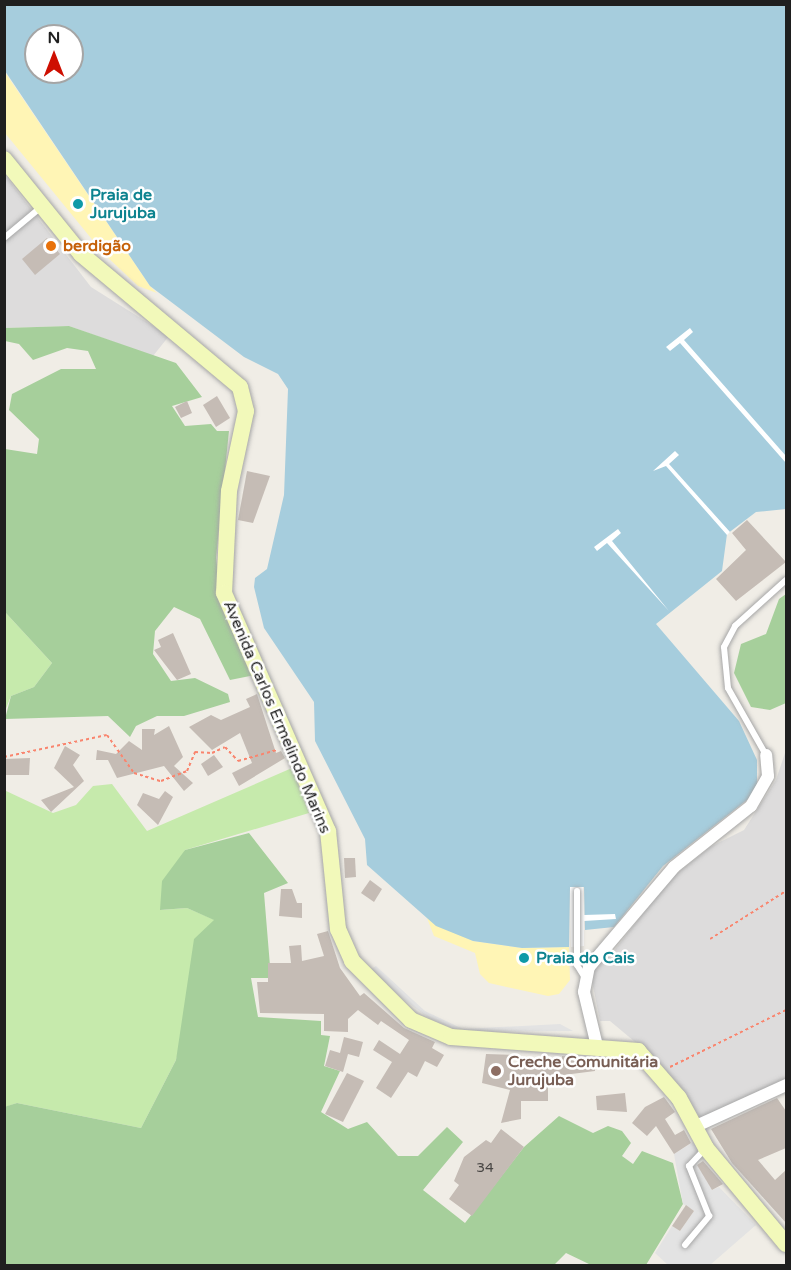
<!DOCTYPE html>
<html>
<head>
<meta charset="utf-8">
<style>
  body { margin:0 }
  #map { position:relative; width:791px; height:1270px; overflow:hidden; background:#f0ede6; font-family:"Varela Round",sans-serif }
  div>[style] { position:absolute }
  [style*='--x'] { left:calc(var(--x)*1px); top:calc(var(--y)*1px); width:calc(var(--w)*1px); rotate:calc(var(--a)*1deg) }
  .residential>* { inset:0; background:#dddcdc }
  .grass>* { inset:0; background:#c6eaac }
  .forest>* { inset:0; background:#a6cf9b }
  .sand>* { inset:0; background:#fff5b5 }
  .parking>* { inset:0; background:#e3e3e3 }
  .water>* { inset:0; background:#a6cddd }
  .pier>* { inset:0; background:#fff }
  .building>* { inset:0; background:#c5bcb5 }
  .path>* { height:2px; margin-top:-1px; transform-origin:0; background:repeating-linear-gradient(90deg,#f9856e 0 3px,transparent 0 6px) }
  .roads { filter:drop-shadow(0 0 2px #a6a6a6) drop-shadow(0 0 2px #a6a6a6) }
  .lane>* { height:6px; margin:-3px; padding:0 3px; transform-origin:3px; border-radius:3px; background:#fff }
  .street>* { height:12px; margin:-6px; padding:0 6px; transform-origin:6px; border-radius:6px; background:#fff }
  .secondary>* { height:16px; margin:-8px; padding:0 8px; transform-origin:8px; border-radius:8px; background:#f2f9ba }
  .dots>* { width:16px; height:16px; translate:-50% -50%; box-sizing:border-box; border:3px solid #fff; border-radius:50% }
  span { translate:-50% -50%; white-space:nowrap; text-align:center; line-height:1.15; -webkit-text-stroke:5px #fff; paint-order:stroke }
  .number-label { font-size:14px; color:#484644 }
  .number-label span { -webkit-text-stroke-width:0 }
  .culture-label { font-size:16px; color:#0d838f; font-weight:700 }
  .left { translate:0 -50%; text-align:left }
  .food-label { font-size:16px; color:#c56008; font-weight:700 }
  .street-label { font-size:16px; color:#1f1f1f }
  .education-label { font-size:16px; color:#785e54; font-weight:700 }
  .frame { position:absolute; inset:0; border:6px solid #1f1f1f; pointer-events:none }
  .north { position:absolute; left:24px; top:24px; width:60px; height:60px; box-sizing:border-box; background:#fff; border:2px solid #a5a5a5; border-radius:50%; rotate:0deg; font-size:16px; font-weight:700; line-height:24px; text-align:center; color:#1f1f1f }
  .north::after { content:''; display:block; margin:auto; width:21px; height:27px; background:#ce0f01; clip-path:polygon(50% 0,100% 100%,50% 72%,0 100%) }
</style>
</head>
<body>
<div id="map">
  <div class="residential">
    <div style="clip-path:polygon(4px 174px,91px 287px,169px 336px,153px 356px,69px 326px,5px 328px)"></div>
    <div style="clip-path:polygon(786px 750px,786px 1079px,701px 1119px,659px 1062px,610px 1021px,600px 1021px,590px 971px,610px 956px,669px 880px,710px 847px,744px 830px,776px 780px)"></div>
  </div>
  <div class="grass">
    <div style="clip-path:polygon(5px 612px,52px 663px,34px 687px,11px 696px,5px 711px)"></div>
    <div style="clip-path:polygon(292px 768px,309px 813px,185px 850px,161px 910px,187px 908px,215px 920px,176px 1060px,141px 1128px,17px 1103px,5px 1107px,4px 790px,53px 813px,76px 805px,93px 786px,112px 784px,147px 831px)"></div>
  </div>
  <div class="forest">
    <div style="clip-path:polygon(69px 326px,176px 363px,202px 397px,172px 406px,185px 426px,211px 424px,217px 431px,229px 431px,216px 558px,221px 599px,255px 675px,230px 680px,200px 619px,174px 607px,155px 631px,153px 654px,171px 681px,195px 678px,228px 694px,230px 702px,184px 716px,157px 716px,136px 726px,130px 737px,108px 716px,5px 719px,11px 696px,34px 687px,52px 663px,5px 612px,5px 449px,37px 454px,39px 439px,9px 410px,12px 394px,61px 369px,96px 369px,88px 351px,67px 348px,33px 360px,19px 344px,5px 341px,5px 328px)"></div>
    <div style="clip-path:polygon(786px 594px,786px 703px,770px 710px,751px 707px,734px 673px,741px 644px,766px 634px,779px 599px)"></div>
    <div style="clip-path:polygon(249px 833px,288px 883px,264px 893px,271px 978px,251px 978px,258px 1017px,321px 1021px,321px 1035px,330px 1036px,324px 1066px,340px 1071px,321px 1112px,348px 1129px,367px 1122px,398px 1156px,418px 1156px,447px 1127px,463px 1142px,423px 1190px,465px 1223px,524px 1147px,559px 1116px,593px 1133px,608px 1126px,622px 1131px,631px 1143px,622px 1156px,633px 1164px,642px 1151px,673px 1163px,683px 1204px,646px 1265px,591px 1265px,566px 1253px,553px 1266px,5px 1265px,4px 1107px,17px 1103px,141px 1128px,176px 1060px,194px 939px,214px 920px,187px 908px,160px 910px,162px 881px,185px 850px)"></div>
  </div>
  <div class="sand">
    <div style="clip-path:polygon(4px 71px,150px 286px,157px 293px,138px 286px,104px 254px,5px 133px)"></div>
    <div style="clip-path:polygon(427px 918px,473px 941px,522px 948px,569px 947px,570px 980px,559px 994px,548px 996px,489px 983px,480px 974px,475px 953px,434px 936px)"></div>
  </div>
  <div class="parking">
    <div style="clip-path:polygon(376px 966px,425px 1011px,463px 1029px,560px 1024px,573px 1031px,462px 1032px,429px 1018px,399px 996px,371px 969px)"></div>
    <div style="clip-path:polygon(695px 1141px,705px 1156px,697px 1164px,712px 1190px,719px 1187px,756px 1225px,710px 1265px,668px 1265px,655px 1253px,672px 1226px,680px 1231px,694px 1211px,683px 1204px,674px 1154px)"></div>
  </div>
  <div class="water">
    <div style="clip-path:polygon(evenodd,4px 5px,786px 5px,786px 509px,756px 512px,727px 534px,722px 571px,656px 624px,739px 721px,757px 760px,757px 792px,663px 866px,614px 927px,585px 930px,584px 887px,570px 887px,569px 947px,522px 948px,473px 941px,436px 926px,367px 865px,365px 839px,315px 741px,314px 702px,264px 628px,254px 587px,255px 578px,267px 569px,284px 495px,288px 389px,278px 374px,244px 357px,150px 286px,5px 71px,4px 5px,36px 36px,72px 36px,72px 72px,36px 72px,36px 36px)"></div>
  </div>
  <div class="pier">
    <div style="clip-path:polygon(690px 328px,693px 332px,684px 340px,786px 456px,786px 463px,680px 343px,670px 351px,666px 347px)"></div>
    <div style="clip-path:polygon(675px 451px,679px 455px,669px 464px,730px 532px,727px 535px,666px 466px,653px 471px)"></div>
    <div style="clip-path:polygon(618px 529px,621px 533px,612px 541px,669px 611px,607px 543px,597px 551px,594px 547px)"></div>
    <div style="clip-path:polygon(570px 887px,583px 887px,584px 915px,615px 914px,616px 919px,584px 921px,584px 946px,571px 947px)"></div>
  </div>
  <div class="building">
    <div style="clip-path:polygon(47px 238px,60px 254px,35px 275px,22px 259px)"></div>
    <div style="clip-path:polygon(217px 396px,230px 418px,216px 427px,203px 405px)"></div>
    <div style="clip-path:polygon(187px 401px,192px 413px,181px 418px,175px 407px)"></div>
    <div style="clip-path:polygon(247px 471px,270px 476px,253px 523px,238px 520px)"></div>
    <div style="clip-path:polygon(747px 520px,786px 562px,736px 601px,716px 579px,746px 550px,732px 533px)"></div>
    <div style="clip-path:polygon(173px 633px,191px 674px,177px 680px,154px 650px,161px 647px,158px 640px)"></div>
    <div style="clip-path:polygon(257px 694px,276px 753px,281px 751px,285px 758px,239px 786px,232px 773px,252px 763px,240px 733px,212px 750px,189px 727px,211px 715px,221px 720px,250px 707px,246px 699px)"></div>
    <div style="clip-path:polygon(169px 726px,183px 757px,174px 766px,193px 783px,184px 791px,164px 766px,117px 778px,108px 760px,96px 760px,97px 750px,116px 754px,129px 741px,142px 750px,142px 729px,155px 729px,154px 735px)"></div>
    <div style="clip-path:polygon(65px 746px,80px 755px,73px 765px,84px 781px,51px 812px,41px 800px,74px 787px,54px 768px)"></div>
    <div style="clip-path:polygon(214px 755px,223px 767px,208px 776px,201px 764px)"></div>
    <div style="clip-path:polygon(30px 758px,29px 775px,4px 775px,4px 759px)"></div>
    <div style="clip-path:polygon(165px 791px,173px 797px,158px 825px,137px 805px,143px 793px,159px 799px)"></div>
    <div style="clip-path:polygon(344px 858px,355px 858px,356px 877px,345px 878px)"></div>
    <div style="clip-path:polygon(370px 880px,382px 889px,374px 902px,361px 893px)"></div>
    <div style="clip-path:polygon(281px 889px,292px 889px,297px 903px,302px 903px,302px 918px,279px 916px)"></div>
    <div style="clip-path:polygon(328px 931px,340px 968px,360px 996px,364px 993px,404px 1028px,435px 1042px,432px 1048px,444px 1055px,437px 1067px,425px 1061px,417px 1077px,408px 1072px,391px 1098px,376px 1088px,392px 1062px,373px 1050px,379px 1040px,400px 1054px,409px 1040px,381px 1021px,378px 1025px,358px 1010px,348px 1019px,348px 1032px,324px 1031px,324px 1014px,260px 1013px,257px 982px,268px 982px,268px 963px,291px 963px,289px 946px,301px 945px,302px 961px,324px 956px,317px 934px)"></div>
    <div style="clip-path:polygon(344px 1037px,363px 1042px,359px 1057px,348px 1054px,343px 1072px,325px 1066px,330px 1050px,340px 1053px)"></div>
    <div style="clip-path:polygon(486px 1054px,514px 1055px,511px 1067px,562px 1066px,562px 1056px,595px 1058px,595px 1071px,548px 1077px,548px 1101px,521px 1101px,521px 1119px,501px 1123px,510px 1090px,482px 1083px)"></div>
    <div style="clip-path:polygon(347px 1073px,364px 1081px,343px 1122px,325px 1114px)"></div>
    <div style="clip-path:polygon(625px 1093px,627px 1112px,597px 1110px,596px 1096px)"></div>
    <div style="clip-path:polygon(664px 1097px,675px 1112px,665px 1119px,675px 1135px,684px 1130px,691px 1143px,674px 1154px,656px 1126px,647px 1136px,632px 1123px,645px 1107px)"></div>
    <div style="clip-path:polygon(777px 1098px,786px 1111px,786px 1148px,758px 1160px,775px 1180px,786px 1170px,786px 1223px,732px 1163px,711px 1129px)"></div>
    <div style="clip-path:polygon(501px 1129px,524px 1147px,472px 1216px,449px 1199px,459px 1185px,454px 1181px,464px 1157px,486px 1140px,491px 1143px)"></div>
    <div style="clip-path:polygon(703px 1161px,723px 1184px,712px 1190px,697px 1165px)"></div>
    <div style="clip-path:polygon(686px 1205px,694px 1211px,680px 1231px,672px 1226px)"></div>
  </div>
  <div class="path">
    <div style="--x:4;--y:757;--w:105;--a:-12.1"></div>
    <div style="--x:107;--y:735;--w:47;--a:54.6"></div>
    <div style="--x:134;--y:773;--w:28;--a:17"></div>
    <div style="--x:161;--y:781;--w:28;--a:-21"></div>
    <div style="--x:187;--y:771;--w:21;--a:-67"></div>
    <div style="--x:195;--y:752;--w:17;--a:3"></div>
    <div style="--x:212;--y:753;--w:14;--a:-25"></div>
    <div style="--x:225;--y:747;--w:19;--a:47"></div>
    <div style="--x:238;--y:761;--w:41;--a:-15.8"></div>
    <div style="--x:710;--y:939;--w:90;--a:-32.3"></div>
    <div style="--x:670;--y:1067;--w:129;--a:-26.2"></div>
  </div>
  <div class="roads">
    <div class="lane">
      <div style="--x:4;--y:238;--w:47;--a:-39.8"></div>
      <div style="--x:766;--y:755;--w:77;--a:-119.6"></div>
      <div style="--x:728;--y:688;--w:41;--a:-95.6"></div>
      <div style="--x:724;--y:647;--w:24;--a:-62"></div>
      <div style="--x:735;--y:626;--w:69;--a:-42"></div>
      <div style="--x:577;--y:891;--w:74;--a:90"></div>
      <div style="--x:577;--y:965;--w:15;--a:58"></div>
      <div style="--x:685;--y:1245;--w:38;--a:-50"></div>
      <div style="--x:709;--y:1216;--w:54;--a:-111.8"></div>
      <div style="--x:689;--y:1166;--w:23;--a:-47"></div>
    </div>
    <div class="street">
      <div style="--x:597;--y:1046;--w:56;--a:-103.5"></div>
      <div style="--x:584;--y:992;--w:25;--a:-79"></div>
      <div style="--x:589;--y:967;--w:131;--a:-49.6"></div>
      <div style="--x:674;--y:867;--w:98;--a:-38.4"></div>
      <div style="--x:751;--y:806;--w:34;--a:-60"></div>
      <div style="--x:768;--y:776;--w:21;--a:-95"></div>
      <div style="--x:694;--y:1127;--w:101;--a:-24.5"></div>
    </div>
    <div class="secondary">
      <div style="--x:4;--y:159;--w:122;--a:51"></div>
      <div style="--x:81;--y:254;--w:207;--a:39.9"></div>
      <div style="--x:240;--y:387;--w:25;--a:76"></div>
      <div style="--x:246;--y:411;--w:82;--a:102"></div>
      <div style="--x:229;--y:491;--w:102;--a:92.8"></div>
      <div style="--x:224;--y:593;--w:260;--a:66.4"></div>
      <div style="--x:328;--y:831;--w:99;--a:84.2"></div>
      <div style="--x:338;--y:929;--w:35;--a:66"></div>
      <div style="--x:352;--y:961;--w:83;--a:45"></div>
      <div style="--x:411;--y:1020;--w:43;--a:23"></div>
      <div style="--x:451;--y:1037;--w:188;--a:4.3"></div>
      <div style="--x:638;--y:1051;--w:62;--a:48.9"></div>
      <div style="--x:679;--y:1098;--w:57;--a:61.6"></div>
      <div style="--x:706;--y:1148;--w:125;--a:50.2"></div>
    </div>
  </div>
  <div class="dots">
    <div style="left:78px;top:204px;background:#0f9aa8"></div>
    <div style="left:51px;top:246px;background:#e8710a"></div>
    <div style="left:524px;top:958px;background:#0f9aa8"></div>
    <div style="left:496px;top:1071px;background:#8d6e63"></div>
  </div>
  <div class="number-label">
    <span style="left:485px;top:1168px">34</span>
  </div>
  <div class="culture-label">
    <span class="left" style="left:90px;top:204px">Praia de<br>Jurujuba</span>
    <span class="left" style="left:536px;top:958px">Praia do Cais</span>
  </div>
  <div class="food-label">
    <span class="left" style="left:63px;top:246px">berdigão</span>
  </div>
  <div class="street-label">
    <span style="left:277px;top:717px;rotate:67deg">Avenida Carlos Ermelindo Marins</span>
  </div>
  <div class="education-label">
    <span class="left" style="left:508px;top:1071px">Creche Comunitária<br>Jurujuba</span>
  </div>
  <div class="frame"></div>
  <div class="north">N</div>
</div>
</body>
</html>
